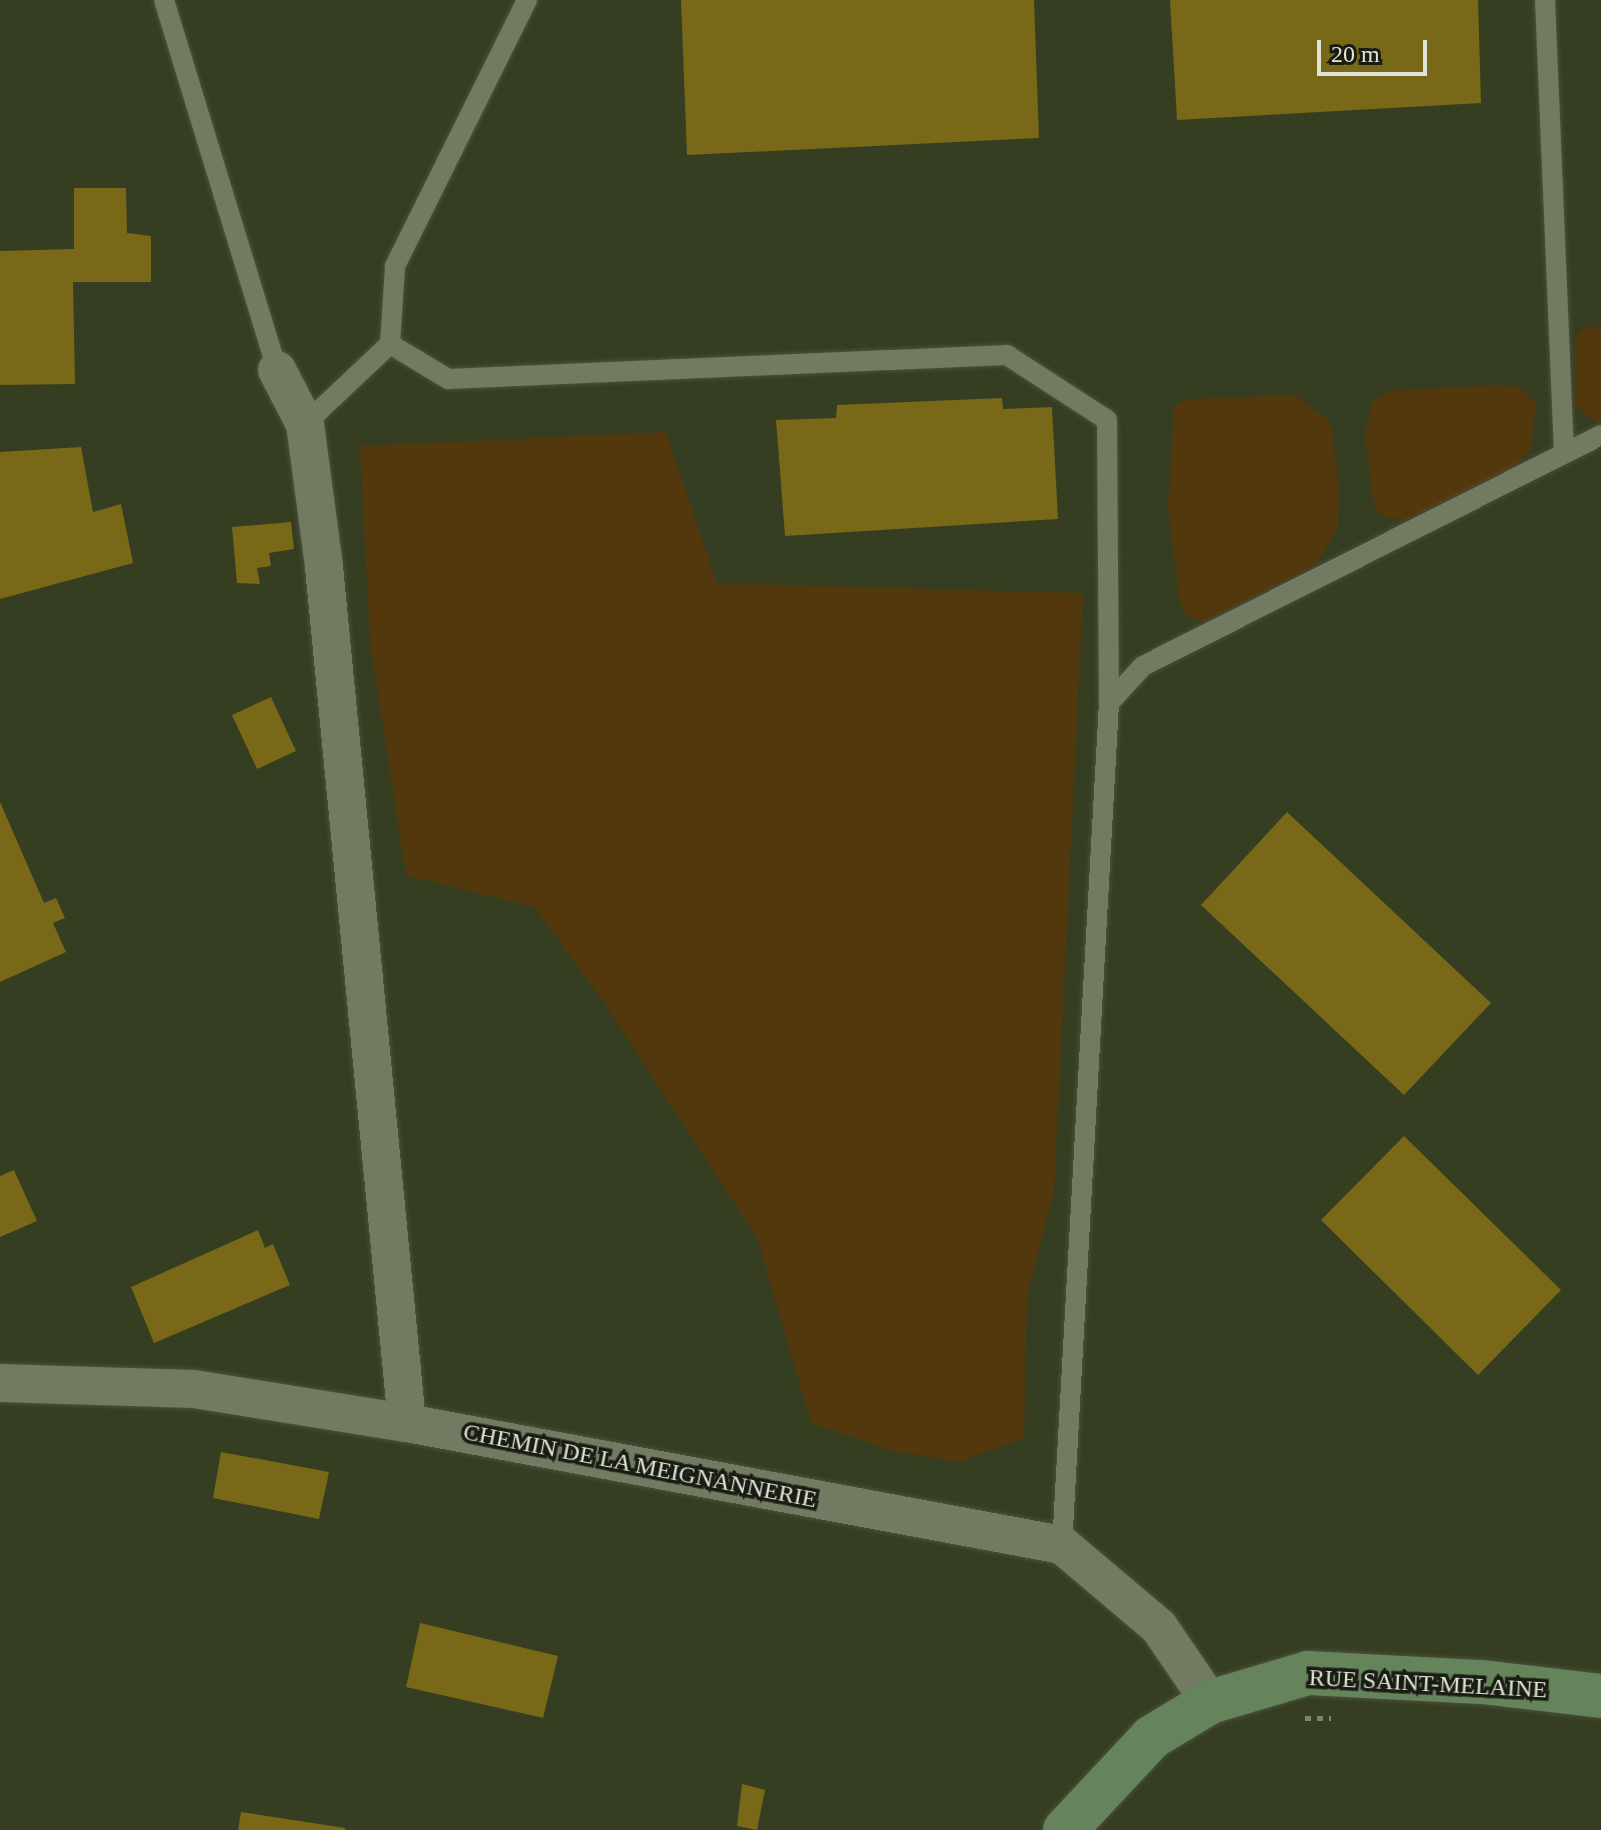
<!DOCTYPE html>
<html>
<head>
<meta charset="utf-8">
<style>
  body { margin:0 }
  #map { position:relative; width:1601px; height:1830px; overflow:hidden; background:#2f3620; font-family:Georgia,serif }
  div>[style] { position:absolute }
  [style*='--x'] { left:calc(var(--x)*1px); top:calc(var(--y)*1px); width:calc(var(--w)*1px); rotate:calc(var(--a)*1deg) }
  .built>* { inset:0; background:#353e21 }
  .green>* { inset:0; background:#53380e }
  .building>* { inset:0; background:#786818 }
  .path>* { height:5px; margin-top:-2.5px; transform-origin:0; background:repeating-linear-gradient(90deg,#7c8370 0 6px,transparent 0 12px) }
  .roads { filter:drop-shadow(0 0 2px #4c513e) drop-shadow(0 0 2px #4c513e) }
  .lane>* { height:20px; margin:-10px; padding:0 10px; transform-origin:10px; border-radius:10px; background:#727a61 }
  .street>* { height:38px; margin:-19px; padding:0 19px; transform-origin:19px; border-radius:19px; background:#727a61 }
  .secondary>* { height:44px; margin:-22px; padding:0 22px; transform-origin:22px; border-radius:22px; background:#65845c }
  span { translate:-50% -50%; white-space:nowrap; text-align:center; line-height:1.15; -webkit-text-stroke:7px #191c12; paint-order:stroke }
  .street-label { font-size:24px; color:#dfe4d6 }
  .scale { position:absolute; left:1317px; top:40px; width:110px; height:36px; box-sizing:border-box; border:4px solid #dfe4d6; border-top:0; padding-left:10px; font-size:24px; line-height:28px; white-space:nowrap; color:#dfe4d6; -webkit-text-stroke:6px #191c12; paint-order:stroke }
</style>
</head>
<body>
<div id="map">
  <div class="built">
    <div style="clip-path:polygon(0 0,1601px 0,1601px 1830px,0 1830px)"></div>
  </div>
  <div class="green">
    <div style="clip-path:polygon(1601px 326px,1601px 421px,1595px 421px,1575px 406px,1575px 336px,1586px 327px)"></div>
    <div style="clip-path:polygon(1499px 385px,1521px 388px,1536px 404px,1530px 450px,1511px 470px,1404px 520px,1380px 516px,1372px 495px,1365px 433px,1372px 402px,1388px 391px)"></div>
    <div style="clip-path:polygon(1296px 395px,1330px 422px,1339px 486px,1338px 527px,1321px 557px,1304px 573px,1205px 622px,1188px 617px,1179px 601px,1168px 509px,1174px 406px,1188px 399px)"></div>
    <div style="clip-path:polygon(666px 432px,717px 583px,1083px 593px,1054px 1191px,1027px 1295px,1024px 1438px,959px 1462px,890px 1450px,811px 1423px,758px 1240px,606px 1005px,534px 907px,406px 875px,370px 643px,360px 446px)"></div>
  </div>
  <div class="building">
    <div style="clip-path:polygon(681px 0,1034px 0,1039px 138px,687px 155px)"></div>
    <div style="clip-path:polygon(1170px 0,1478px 0,1481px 103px,1177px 120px)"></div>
    <div style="clip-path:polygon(74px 188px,126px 188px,127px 233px,151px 236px,151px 282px,73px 282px,75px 384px,0 385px,0 251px,74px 249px)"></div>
    <div style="clip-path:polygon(1002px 398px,1003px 409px,1052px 407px,1058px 519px,785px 536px,776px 420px,836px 418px,837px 405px)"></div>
    <div style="clip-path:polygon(81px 447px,93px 512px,121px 504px,133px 563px,0 599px,0 452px)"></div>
    <div style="clip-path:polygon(291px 522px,294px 549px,269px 553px,271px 566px,257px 568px,260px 584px,237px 583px,232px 527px)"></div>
    <div style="clip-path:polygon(271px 697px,296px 751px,257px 769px,232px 715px)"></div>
    <div style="clip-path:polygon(0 802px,44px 903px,56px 898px,65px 918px,53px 923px,66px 952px,0 982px)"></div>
    <div style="clip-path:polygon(1287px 812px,1491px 1003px,1404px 1095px,1201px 905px)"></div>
    <div style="clip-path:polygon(1404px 1136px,1561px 1290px,1478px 1375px,1321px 1220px)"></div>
    <div style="clip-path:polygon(14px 1170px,37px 1221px,0 1237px,0 1176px)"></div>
    <div style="clip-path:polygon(258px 1230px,265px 1248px,273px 1244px,290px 1285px,154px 1343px,131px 1287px)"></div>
    <div style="clip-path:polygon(221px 1452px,329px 1472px,319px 1519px,213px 1498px)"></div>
    <div style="clip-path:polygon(420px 1623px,558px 1656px,543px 1718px,406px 1687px)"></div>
    <div style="clip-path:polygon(742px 1784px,765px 1790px,757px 1830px,737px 1826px)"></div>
    <div style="clip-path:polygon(241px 1812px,345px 1828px,345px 1830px,238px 1830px)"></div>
  </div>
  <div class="path">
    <div style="--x:1305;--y:1718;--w:26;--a:0"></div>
  </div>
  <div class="roads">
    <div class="lane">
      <div style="--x:164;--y:0;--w:387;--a:73"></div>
      <div style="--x:1545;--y:0;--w:454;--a:87.6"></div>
      <div style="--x:390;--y:344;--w:68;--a:31.1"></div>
      <div style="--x:448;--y:379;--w:560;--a:-2.46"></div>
      <div style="--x:1007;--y:355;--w:119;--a:33"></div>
      <div style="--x:1107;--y:420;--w:283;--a:89.6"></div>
      <div style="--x:1109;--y:703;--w:843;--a:93.19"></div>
      <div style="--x:305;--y:424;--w:117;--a:-43.3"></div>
      <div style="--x:390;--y:344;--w:78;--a:-86.3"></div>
      <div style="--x:395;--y:266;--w:297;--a:-63.6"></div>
      <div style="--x:1109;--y:703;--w:50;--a:-47.4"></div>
      <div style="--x:1143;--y:666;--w:513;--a:-26.76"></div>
    </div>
    <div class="street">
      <div style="--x:277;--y:370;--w:61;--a:62.6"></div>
      <div style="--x:305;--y:424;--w:144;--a:82.4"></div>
      <div style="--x:324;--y:567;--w:860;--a:84.46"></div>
      <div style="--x:0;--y:1383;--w:194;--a:1.8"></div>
      <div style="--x:194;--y:1389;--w:216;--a:9.1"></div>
      <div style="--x:407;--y:1423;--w:666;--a:10.55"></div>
      <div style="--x:1062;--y:1545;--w:127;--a:40.2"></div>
      <div style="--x:1159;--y:1627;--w:91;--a:55.8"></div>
    </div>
    <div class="secondary">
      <div style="--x:1065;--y:1830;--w:127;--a:-46.9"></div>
      <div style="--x:1152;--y:1737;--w:68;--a:-31.1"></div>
      <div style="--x:1210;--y:1702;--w:102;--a:-16.5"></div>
      <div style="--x:1308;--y:1673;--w:174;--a:3"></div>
      <div style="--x:1482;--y:1682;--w:120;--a:6.7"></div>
    </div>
  </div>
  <div class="street-label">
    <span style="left:640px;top:1466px;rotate:11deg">CHEMIN DE LA MEIGNANNERIE</span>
    <span style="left:1428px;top:1684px;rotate:3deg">RUE SAINT-MELAINE</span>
  </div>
  <div class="scale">20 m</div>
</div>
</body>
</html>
